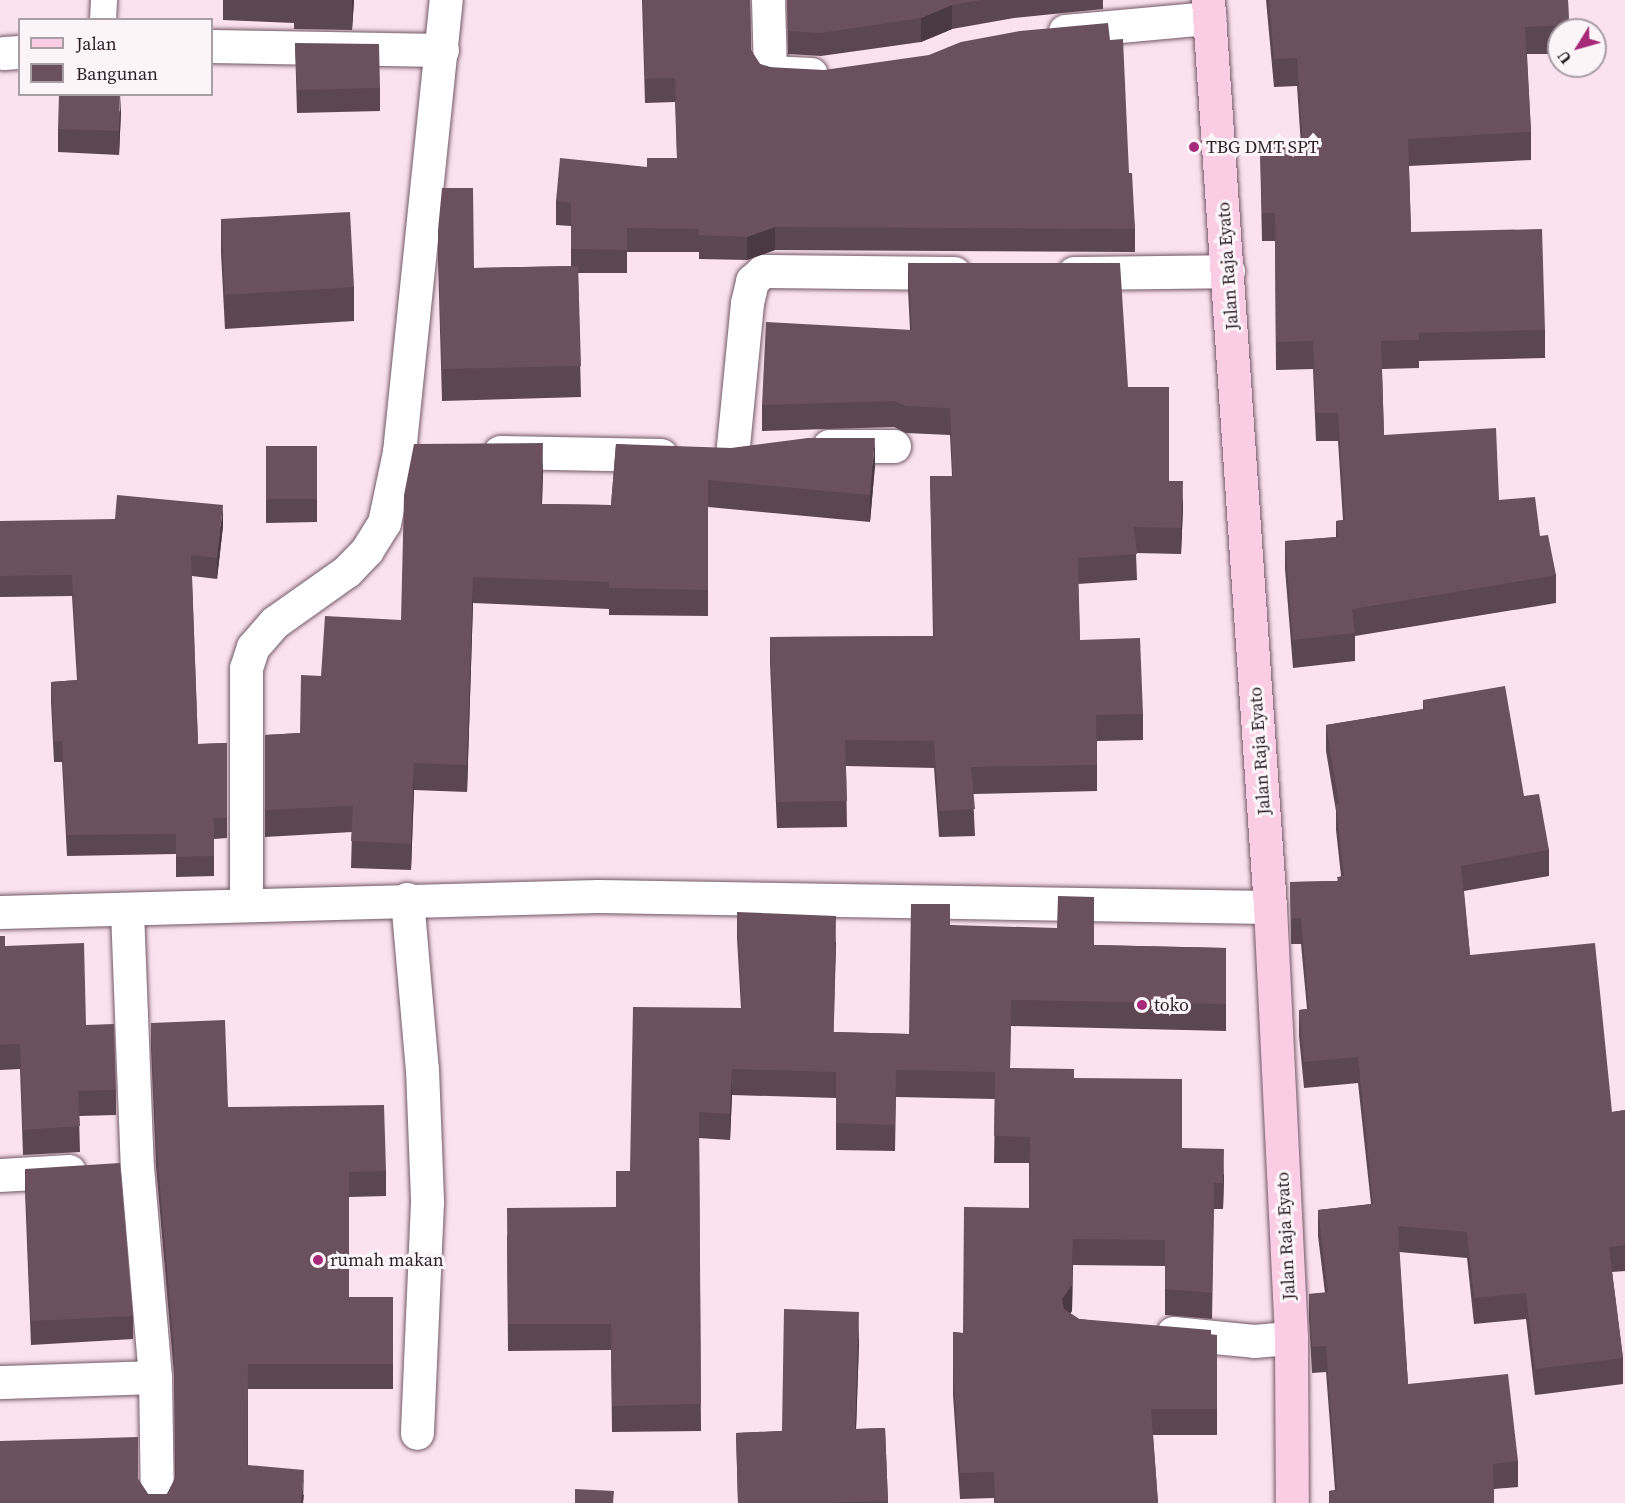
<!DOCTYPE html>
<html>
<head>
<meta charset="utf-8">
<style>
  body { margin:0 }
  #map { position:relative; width:1625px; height:1503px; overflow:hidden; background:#fbe2ee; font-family:"Source Serif 4",serif }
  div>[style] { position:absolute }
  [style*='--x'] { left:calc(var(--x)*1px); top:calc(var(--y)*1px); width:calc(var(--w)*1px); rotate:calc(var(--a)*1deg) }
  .roads { filter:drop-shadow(0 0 2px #725865) drop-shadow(0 0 2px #725865) }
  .service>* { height:26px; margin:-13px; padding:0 13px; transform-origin:13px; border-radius:13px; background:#fff }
  .minor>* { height:33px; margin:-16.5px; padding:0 16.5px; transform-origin:16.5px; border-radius:16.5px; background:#fff }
  .primary>* { height:33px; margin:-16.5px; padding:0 16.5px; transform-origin:16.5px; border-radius:16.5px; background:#fbcde5 }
  .wall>* { inset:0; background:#5c4651 }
  .shaded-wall>* { inset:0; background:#4b3942 }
  .building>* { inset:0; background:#6b515e }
  .dots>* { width:16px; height:16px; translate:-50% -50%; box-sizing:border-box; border:3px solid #fcf5f8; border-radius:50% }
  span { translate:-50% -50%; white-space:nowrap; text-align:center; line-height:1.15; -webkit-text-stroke:6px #fcf5f8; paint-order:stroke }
  .poi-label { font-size:18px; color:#2a1f25 }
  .left { translate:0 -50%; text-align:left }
  .street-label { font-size:18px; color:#2a1f25 }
  .legend { position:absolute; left:18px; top:18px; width:195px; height:78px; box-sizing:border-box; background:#fcf5f8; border:2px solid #a89fa4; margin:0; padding:8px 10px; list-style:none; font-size:18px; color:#2a1f25 }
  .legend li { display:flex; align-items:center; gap:12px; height:30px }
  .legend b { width:30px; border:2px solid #a89fa4 }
  .north { position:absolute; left:1547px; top:18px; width:60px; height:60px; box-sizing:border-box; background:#fcf5f8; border:2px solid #a89fa4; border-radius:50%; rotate:233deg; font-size:16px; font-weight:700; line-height:24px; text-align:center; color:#2a1f25 }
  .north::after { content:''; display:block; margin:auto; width:21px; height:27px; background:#a72979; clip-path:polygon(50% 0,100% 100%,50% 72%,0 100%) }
</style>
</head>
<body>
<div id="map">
  <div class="roads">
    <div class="service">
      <div style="--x:103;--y:20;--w:20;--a:-87"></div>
    </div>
    <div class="minor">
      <div style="--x:768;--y:0;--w:72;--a:88.4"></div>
      <div style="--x:770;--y:72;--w:41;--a:2.8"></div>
      <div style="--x:1065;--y:31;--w:145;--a:-5.2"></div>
      <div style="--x:212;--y:46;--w:230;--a:1"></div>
      <div style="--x:4;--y:53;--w:16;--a:-4"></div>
      <div style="--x:1074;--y:273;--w:154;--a:-0.7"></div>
      <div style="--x:829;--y:446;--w:65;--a:0"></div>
      <div style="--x:500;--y:452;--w:161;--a:1.1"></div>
      <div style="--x:732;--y:456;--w:154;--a:-84.4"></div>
      <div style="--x:747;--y:303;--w:23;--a:-77"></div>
      <div style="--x:752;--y:281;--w:15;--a:-42"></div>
      <div style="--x:763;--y:271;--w:191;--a:0.6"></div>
      <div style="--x:407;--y:899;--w:171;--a:85"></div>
      <div style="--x:422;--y:1069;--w:133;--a:87.8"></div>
      <div style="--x:427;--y:1202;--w:231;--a:92.5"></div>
      <div style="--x:246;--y:903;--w:235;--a:-90"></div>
      <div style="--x:246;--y:668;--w:22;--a:-72"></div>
      <div style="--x:253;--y:647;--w:33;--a:-49"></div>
      <div style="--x:275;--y:622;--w:88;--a:-35.3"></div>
      <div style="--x:347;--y:571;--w:29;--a:-46"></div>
      <div style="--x:367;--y:550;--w:32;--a:-58"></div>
      <div style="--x:384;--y:523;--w:73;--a:-78.1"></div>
      <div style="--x:399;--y:452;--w:454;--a:-84.1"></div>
      <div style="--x:127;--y:911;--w:256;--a:87.8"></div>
      <div style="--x:137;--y:1167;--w:211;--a:85.1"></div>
      <div style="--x:155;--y:1377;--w:126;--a:89.1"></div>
      <div style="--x:0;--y:912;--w:598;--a:-1.53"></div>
      <div style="--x:598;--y:896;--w:672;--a:0.94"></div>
      <div style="--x:0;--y:1175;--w:69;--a:-3.3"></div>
      <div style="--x:1173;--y:1333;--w:81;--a:5.6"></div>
      <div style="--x:1254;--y:1341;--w:37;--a:-5"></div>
      <div style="--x:0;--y:1382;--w:155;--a:-1.8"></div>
    </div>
    <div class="primary">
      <div style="--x:1208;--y:0;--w:909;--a:86.09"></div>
      <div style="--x:1270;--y:907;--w:432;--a:87.2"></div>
      <div style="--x:1291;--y:1338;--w:165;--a:89.7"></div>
    </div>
  </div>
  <div class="wall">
    <div style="clip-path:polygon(223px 0,354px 0,352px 30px,294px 29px,294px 23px,223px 20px)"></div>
    <div style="clip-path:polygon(642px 0,750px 0,751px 50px,760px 64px,1129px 173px,1135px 229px,1135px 252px,775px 250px,747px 260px,699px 259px,699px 252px,627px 252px,627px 273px,578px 273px,581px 397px,442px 401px,438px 261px,438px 230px,474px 268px,571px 266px,571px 226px,556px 225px,556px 201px,647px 167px,677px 158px,675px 102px,645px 103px)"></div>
    <div style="clip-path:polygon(787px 0,1103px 0,1103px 9px,1014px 18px,952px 29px,921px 42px,821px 56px,788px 54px)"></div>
    <div style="clip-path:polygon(1266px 0,1568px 0,1569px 30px,1559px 30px,1559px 54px,1527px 54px,1531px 132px,1531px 160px,1409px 166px,1411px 232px,1545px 330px,1545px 358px,1419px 361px,1419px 368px,1382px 369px,1384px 435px,1499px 500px,1540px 536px,1556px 575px,1556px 603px,1355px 636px,1355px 661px,1293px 668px,1285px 569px,1285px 541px,1336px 537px,1336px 521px,1343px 520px,1338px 441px,1316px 441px,1313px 369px,1276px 370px,1275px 241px,1262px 241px,1260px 147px,1301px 146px,1297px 86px,1274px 87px)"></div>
    <div style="clip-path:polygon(295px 43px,380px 88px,380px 111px,297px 113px)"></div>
    <div style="clip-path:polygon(121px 111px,119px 155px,58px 152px,58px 129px)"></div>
    <div style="clip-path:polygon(221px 219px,354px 287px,354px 321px,225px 329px,221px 253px)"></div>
    <div style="clip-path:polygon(908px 263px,1128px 387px,1169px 481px,1183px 507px,1181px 554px,1136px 553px,1137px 580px,1078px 584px,1080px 640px,1143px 714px,1143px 740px,1097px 741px,1097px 791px,973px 794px,975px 836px,939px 837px,934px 768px,846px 766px,847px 827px,777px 828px,770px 663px,770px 637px,933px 636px,930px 476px,952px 476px,950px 435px,906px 433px,894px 427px,762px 431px,762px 405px,910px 330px,908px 290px)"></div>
    <div style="clip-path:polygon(616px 444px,875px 465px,870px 522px,708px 507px,708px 616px,609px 615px,609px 609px,473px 603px,467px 792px,414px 790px,411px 870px,351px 868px,352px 832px,265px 837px,265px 735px,300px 733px,321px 676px,401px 620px,543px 470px,542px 504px,611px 505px)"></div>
    <div style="clip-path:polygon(266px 446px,317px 446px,317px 522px,266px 523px)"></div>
    <div style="clip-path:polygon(0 521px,223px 526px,217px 579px,192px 576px,198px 744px,227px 743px,227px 838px,214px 839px,214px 876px,176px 877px,176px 854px,67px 856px,62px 762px,54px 762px,51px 702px,51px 682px,77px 680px,72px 596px,0 597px)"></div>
    <div style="clip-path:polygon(1423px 700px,1524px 796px,1549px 850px,1549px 876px,1464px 891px,1470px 955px,1612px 1112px,1625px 1110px,1625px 1271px,1612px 1272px,1623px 1358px,1623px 1384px,1535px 1395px,1526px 1319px,1474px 1324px,1467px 1258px,1399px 1252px,1408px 1384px,1518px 1461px,1518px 1487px,1494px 1489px,1494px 1503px,1329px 1503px,1329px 1491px,1335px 1490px,1326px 1372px,1312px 1373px,1309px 1319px,1309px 1294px,1325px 1293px,1318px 1236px,1318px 1210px,1371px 1204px,1358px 1083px,1304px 1088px,1299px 1036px,1299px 1010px,1307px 1009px,1301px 944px,1291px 944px,1290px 882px,1337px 881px,1341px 876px,1336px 830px,1336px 811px,1326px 751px,1326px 725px,1423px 709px)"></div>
    <div style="clip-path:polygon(737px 912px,836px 942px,833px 1032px,909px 1034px,950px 925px,1094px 945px,1226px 948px,1226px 1031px,1011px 1026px,1010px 1068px,1074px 1078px,1224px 1175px,1223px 1209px,1214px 1209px,1212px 1319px,1165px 1315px,1165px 1266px,1073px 1265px,1072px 1311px,1070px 1313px,1079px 1319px,1217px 1335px,1217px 1435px,1153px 1435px,1158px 1503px,994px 1503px,994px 1498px,960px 1499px,953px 1395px,953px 1332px,963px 1333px,1029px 1208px,1029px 1163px,994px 1163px,995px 1099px,896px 1097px,895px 1151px,836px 1150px,836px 1098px,732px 1095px,730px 1140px,699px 1138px,701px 1431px,612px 1432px,611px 1350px,508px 1351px,507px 1235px,616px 1207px,630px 1171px,741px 1008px,737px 938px)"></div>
    <div style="clip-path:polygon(0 936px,5px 946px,86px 1025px,116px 1090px,116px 1115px,79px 1116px,80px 1152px,23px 1155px,20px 1069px,0 1070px)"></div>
    <div style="clip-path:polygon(151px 1023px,228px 1107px,386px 1171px,386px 1196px,349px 1197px,349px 1297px,393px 1297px,393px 1389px,248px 1389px,248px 1465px,304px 1495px,303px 1503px,0 1503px,138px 1479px,148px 1494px,167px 1494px,175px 1478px,174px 1375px,156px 1166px,151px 1048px)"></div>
    <div style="clip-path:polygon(25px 1169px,133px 1316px,133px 1339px,31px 1345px,25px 1192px)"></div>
    <div style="clip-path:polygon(859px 1342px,856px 1429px,885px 1428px,888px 1503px,738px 1503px,736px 1433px,782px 1431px)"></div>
  </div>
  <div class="shaded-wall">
    <div style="clip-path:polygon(352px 0,354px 0,352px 30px)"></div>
    <div style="clip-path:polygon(952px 5px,952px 29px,921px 42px,921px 18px)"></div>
    <div style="clip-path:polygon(121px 94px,121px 111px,119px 155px,119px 131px)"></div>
    <div style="clip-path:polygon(775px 227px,775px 250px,747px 260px,747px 237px)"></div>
    <div style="clip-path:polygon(875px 438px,875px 465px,870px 522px,870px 495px)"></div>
    <div style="clip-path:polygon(543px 443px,543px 470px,541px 530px,541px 504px)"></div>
    <div style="clip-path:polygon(1183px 481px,1183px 507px,1181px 554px,1181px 528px)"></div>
    <div style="clip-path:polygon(223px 505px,223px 526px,217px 579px,217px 558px)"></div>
    <div style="clip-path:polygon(473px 577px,473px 603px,467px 792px,467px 765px)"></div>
    <div style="clip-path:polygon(414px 763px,414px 790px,411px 870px,411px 844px)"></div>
    <div style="clip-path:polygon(836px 916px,836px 942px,833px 1059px,833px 1032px)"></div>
    <div style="clip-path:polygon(732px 1069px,732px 1095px,730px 1140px,730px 1114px)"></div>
    <div style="clip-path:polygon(1224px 1149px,1224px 1175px,1223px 1209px,1223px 1183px)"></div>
    <div style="clip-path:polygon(1073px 1239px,1072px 1311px,1062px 1325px,1062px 1299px)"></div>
    <div style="clip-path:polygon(859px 1312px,859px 1342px,855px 1460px,855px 1429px)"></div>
    <div style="clip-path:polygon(304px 1470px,303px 1503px,301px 1503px)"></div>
  </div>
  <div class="building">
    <div style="clip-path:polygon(643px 0,750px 0,751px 50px,760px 64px,768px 67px,824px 70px,929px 55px,961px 42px,1020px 31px,1108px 23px,1110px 40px,1123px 39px,1129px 173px,1132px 173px,1135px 229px,775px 227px,747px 237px,699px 235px,699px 229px,627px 228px,627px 250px,571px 249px,571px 203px,556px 201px,560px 158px,647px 167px,647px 158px,677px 158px,675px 78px,645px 79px)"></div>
    <div style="clip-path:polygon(787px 0,981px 0,952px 5px,921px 18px,821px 33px,788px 31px)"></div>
    <div style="clip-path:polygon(1269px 0,1568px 0,1569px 25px,1525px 27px,1531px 132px,1408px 139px,1411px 232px,1542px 229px,1545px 330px,1419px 333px,1419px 340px,1381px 341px,1384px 435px,1496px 428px,1499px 500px,1535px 497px,1540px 536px,1548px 535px,1556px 575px,1352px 609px,1355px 633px,1293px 640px,1285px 541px,1338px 537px,1336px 521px,1345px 520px,1338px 413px,1316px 413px,1313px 341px,1276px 342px,1275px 213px,1262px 213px,1260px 147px,1303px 146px,1297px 58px,1274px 59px)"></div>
    <div style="clip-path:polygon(295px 43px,379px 44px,380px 88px,297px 90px)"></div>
    <div style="clip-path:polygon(59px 94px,120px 94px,119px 131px,58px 129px)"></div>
    <div style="clip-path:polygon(442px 188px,473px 188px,474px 268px,578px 266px,581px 366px,442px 369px,438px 230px)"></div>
    <div style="clip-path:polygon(350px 212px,354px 287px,225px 295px,221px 219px)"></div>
    <div style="clip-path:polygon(908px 263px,1120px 263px,1128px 387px,1169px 387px,1169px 481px,1183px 481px,1181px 528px,1134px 527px,1137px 554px,1078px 558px,1080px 640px,1140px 638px,1143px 714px,1096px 715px,1097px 765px,971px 767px,975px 809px,939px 811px,934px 741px,845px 740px,847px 801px,777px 802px,770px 637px,934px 636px,930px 476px,953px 476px,950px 408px,906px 406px,894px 401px,762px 405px,766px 322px,912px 330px)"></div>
    <div style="clip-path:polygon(808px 438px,875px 438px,870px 495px,708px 480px,708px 590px,609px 588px,609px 582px,473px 577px,467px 765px,414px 763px,411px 844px,351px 841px,353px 806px,265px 810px,265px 735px,300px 733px,301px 675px,321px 676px,325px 616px,401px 620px,404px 495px,414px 444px,543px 443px,541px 504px,611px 505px,616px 444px,731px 448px)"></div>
    <div style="clip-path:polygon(266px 446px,317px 446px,317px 499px,266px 499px)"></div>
    <div style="clip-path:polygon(117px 495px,223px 505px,217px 558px,191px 555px,198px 744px,227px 743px,227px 818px,214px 818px,214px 856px,176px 857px,176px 834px,67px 835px,62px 741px,54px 742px,51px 682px,78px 680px,72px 575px,0 576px,0 521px,115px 519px)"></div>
    <div style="clip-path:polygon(1505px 686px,1524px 796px,1539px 794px,1549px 850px,1461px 866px,1470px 955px,1595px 943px,1612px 1112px,1625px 1110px,1625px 1245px,1609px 1247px,1623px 1358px,1535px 1369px,1526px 1293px,1474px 1298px,1467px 1232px,1398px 1226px,1408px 1384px,1508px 1374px,1518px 1461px,1493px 1464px,1494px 1503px,1330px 1503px,1329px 1491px,1337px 1490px,1326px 1346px,1312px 1347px,1309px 1294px,1328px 1292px,1318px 1210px,1373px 1204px,1358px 1057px,1304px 1062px,1299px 1010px,1309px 1009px,1301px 918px,1291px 918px,1290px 882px,1338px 881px,1337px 877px,1344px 876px,1336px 804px,1339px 804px,1326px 725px,1425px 709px,1423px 700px)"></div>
    <div style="clip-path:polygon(1058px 896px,1094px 897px,1094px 945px,1226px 948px,1226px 1004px,1011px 1000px,1010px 1068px,1074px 1069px,1074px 1078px,1182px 1079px,1182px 1148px,1224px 1149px,1223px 1183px,1214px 1183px,1212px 1293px,1165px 1289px,1165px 1240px,1073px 1239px,1072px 1285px,1062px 1299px,1064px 1309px,1079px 1319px,1211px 1330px,1211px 1335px,1217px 1335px,1217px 1409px,1151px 1409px,1158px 1503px,995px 1503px,994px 1472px,960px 1473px,953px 1368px,953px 1332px,963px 1333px,964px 1207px,1029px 1208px,1030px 1137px,994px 1136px,995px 1072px,896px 1070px,895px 1125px,836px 1123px,836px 1072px,732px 1069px,730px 1114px,699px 1112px,701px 1404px,612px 1406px,611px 1324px,508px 1324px,507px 1208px,616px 1207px,616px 1171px,630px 1171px,633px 1007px,742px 1008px,737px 912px,836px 916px,833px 1032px,909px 1034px,911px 904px,950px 904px,950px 925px,1057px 928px)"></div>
    <div style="clip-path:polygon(0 936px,5px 936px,5px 946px,84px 943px,86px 1025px,114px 1024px,116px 1090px,78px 1091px,80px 1126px,23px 1130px,20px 1044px,0 1045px)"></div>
    <div style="clip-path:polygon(225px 1020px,228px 1107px,384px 1105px,386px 1171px,349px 1172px,349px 1297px,393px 1297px,393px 1364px,248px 1364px,247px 1465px,304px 1470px,301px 1503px,0 1503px,0 1441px,138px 1437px,138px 1479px,148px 1494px,167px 1494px,176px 1478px,174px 1350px,156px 1141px,151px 1023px)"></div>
    <div style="clip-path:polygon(120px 1163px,133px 1316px,31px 1321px,25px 1169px)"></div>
    <div style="clip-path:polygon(784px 1309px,859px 1312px,855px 1429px,885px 1428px,888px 1501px,819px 1503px,738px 1503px,736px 1433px,782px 1431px)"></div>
    <div style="clip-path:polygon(575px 1489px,614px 1491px,613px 1503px,575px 1503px)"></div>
  </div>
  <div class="dots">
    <div style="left:1194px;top:147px;background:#a72979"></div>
    <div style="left:1142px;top:1005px;background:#a72979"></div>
    <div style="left:318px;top:1260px;background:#a72979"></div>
  </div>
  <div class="poi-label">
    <span class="left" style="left:1206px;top:147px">TBG DMT SPT</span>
    <span class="left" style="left:1154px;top:1005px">toko</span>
    <span class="left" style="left:330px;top:1260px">rumah makan</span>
  </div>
  <div class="street-label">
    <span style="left:1228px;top:266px;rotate:-94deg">Jalan Raja Eyato</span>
    <span style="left:1260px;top:751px;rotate:-94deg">Jalan Raja Eyato</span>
    <span style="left:1286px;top:1236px;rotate:-93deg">Jalan Raja Eyato</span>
  </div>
  <ul class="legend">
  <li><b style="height:8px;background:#fbcde5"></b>Jalan</li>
  <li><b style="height:16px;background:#6b515e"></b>Bangunan</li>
  </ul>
  <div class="north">U</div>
</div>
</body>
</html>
